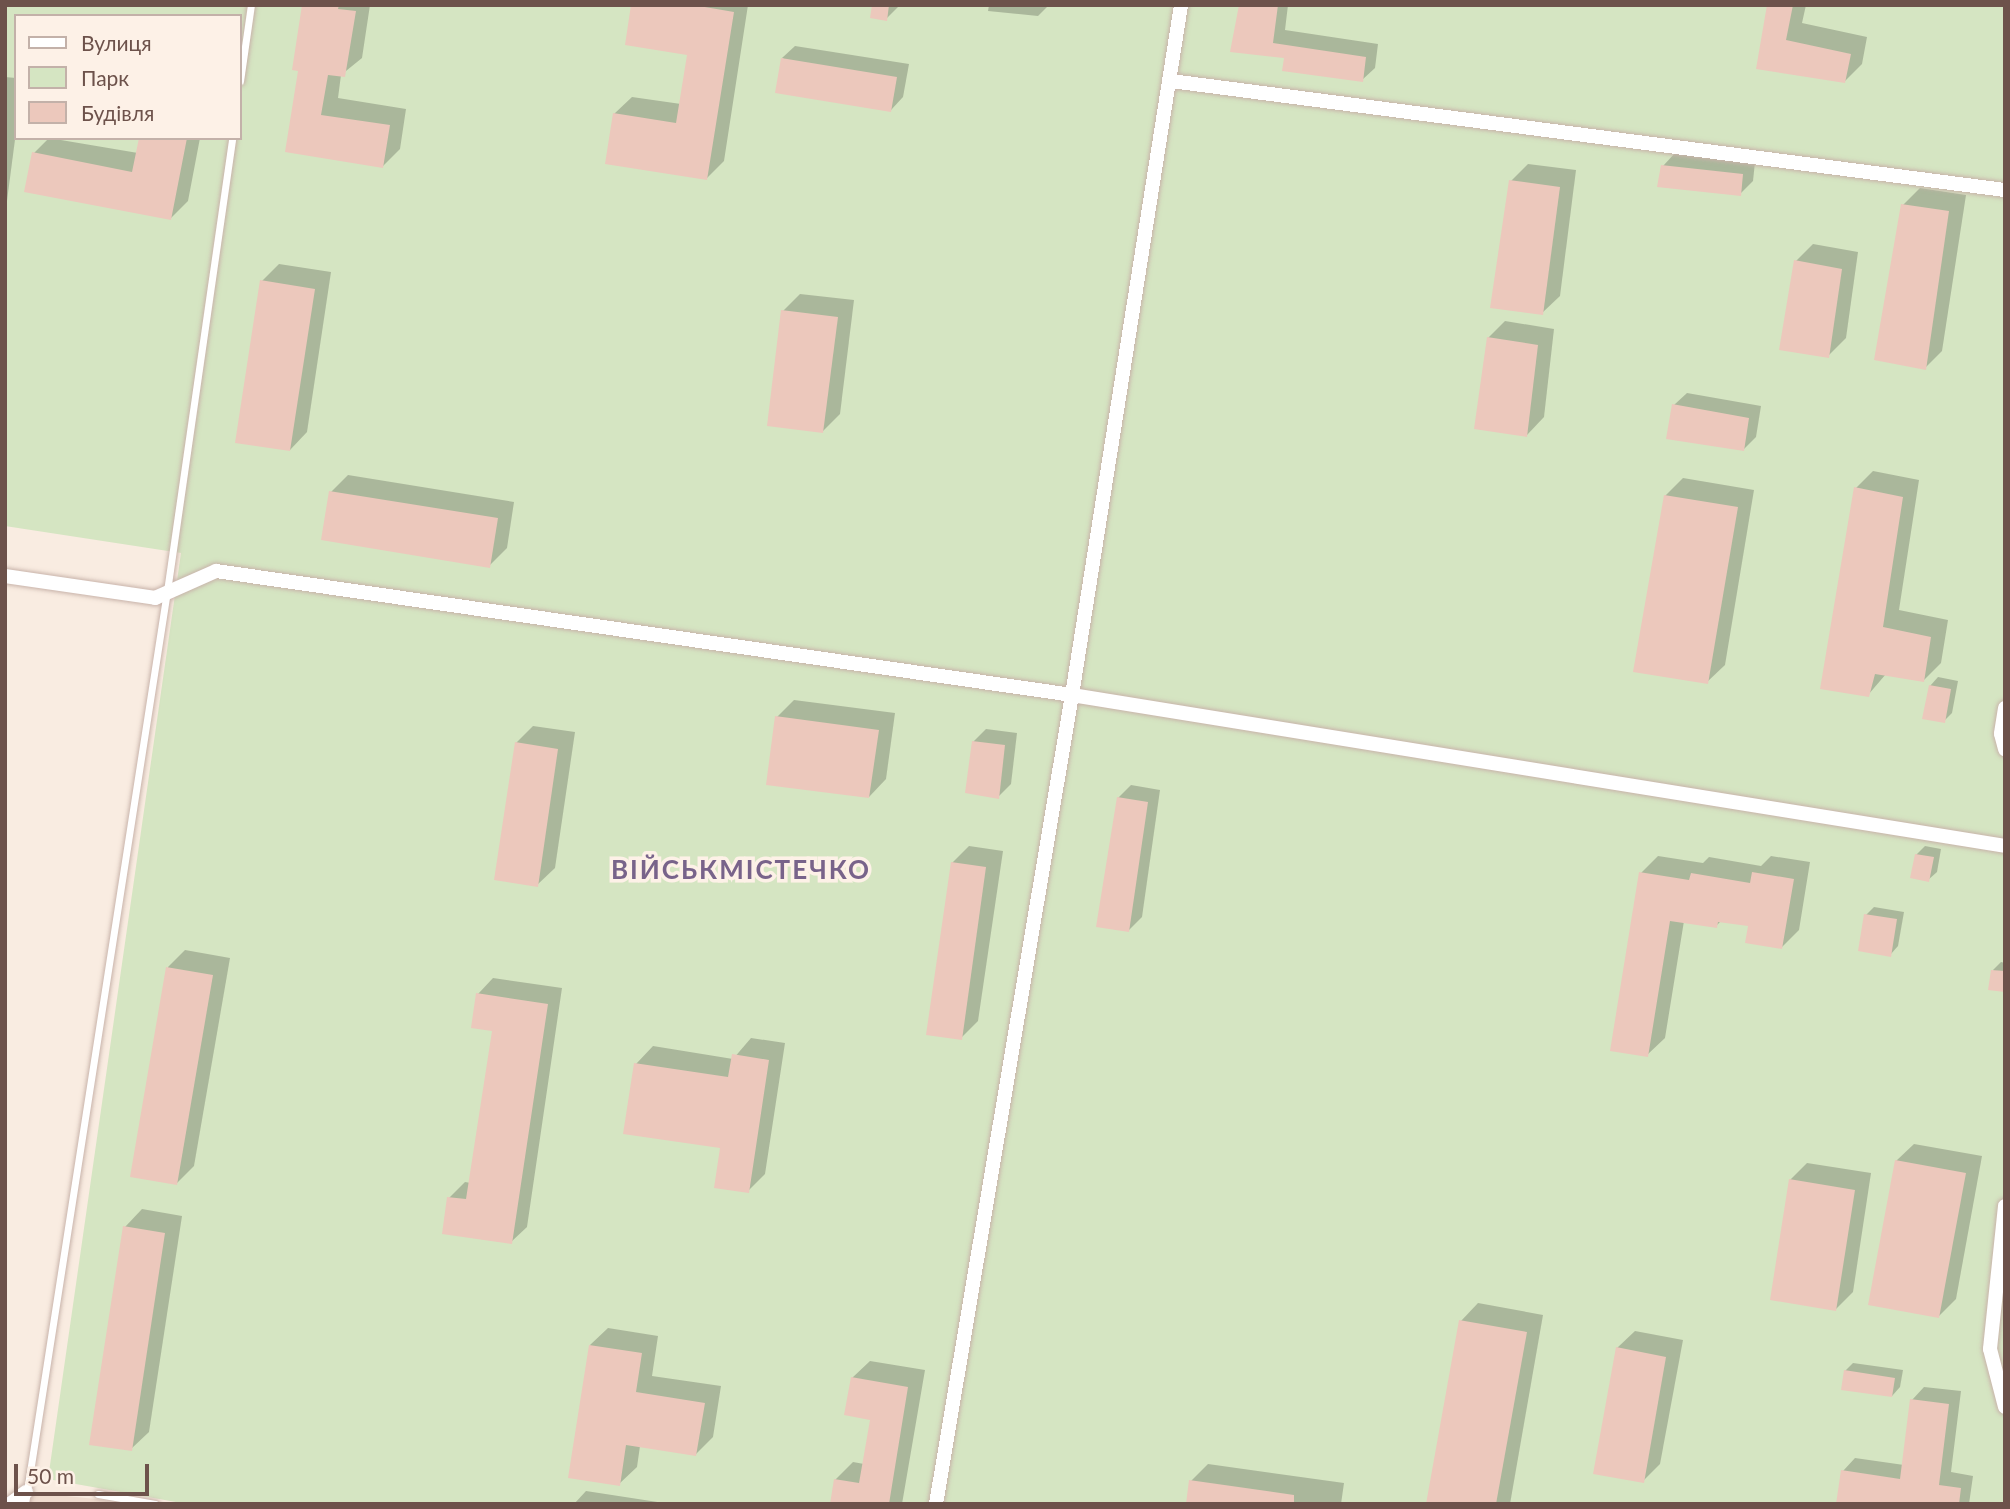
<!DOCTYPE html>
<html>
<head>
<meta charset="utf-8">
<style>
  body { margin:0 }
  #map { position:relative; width:2010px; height:1509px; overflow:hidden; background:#f9ece1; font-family:Lato,sans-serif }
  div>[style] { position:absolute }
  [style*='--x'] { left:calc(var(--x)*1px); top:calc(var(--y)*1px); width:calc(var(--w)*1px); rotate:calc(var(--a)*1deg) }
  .residential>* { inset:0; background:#f0ddd0 }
  .green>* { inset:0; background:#d5e5c2 }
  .shadow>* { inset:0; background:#0003 }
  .building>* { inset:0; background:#ecc8bc }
  .roads { filter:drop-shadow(0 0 2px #c8b3aa) drop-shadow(0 0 2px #c8b3aa) }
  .lane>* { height:7px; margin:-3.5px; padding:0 3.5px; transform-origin:3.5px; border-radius:3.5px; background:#fff }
  .street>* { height:14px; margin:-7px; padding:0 7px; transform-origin:7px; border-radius:7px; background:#fff }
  span { translate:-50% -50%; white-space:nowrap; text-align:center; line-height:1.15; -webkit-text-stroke:7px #fdf1e7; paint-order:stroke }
  .district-label { font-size:26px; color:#78638a; font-weight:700; letter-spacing:2px }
  .frame { position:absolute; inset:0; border:7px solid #6d524b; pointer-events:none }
  .legend { position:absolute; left:14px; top:14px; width:228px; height:126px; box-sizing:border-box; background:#fdf1e7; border:2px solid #c3b1a9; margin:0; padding:9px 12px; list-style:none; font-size:21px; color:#6d524b }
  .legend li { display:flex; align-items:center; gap:14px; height:35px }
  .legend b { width:35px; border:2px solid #c3b1a9 }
  .scale { position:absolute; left:14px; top:1464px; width:135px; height:32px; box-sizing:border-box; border:4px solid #6d524b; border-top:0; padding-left:9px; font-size:21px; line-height:24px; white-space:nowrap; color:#6d524b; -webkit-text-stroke:5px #fdf1e7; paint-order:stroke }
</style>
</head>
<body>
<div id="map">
  <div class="residential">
    <div style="clip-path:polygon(26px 1492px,96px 1499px,121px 1504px,10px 1504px)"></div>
  </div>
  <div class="green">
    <div style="clip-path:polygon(evenodd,5px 5px,2005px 5px,2005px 1504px,187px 1504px,48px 1479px,181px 553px,5px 526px,5px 5px,16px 16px,240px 16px,240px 138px,16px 138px,16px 16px)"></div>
  </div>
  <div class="shadow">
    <div style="clip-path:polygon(304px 5px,370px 5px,362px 58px,341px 75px,338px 98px,406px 109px,400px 149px,383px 166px,287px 151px,300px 69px)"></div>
    <div style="clip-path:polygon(633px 5px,748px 5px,724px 161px,707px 178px,614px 114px,632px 97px,681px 104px,689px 54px)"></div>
    <div style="clip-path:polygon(874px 5px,900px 5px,886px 19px)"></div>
    <div style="clip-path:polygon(989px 5px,1049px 5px,1038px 16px,988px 11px)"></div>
    <div style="clip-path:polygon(1241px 5px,1288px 5px,1285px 30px,1378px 44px,1375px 68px,1362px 80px,1286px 57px,1232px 50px)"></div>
    <div style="clip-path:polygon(1769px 5px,1806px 5px,1802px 23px,1867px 37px,1862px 64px,1845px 81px,1758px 67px)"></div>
    <div style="clip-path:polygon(795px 46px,909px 64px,903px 97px,891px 110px,782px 58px)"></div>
    <div style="clip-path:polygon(5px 77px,16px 78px,16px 132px,5px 216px)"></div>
    <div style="clip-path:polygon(49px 138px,138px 153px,141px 138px,200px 138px,188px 201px,171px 218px,34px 153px)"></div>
    <div style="clip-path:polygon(1675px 153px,1755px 162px,1753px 181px,1740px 194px,1663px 166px)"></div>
    <div style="clip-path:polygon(1528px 164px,1576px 170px,1560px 296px,1542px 313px,1511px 181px)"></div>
    <div style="clip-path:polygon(1920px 188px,1966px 195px,1942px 351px,1925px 368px,1903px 205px)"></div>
    <div style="clip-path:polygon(1813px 244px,1858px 252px,1846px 338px,1828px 356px,1796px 261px)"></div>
    <div style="clip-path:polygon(279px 264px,331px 272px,307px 432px,290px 450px,262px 281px)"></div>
    <div style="clip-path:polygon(800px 294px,854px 300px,840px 414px,823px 431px,783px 311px)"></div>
    <div style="clip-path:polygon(1505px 321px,1554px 329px,1544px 417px,1527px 435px,1488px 338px)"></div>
    <div style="clip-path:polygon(1687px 393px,1761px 406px,1756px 437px,1743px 450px,1674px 405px)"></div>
    <div style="clip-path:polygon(1873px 471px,1919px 480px,1899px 610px,1948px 620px,1941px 663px,1924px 680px,1886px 674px,1868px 695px,1856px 488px)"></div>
    <div style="clip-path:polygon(348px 475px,514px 502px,507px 548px,489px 566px,331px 492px)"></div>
    <div style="clip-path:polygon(1683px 478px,1754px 490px,1725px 665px,1707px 682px,1665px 496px)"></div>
    <div style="clip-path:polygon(1938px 677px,1958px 681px,1952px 713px,1944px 721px,1930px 686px)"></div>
    <div style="clip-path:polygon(794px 700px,895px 713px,886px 779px,869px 797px,777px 717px)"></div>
    <div style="clip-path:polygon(533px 726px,575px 732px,555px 868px,537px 885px,516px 743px)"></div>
    <div style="clip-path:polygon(986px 729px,1017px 733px,1011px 784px,998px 797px,973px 742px)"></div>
    <div style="clip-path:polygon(1131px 785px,1160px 790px,1142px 917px,1129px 930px,1118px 798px)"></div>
    <div style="clip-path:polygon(969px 846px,1003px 851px,978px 1021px,961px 1038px,952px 863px)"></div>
    <div style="clip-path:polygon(1925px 846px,1941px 849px,1937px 872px,1928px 880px,1916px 855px)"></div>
    <div style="clip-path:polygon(1658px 856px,1703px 863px,1709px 857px,1761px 866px,1771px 856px,1810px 862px,1799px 930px,1782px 947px,1750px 925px,1722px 920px,1716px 926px,1684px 921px,1665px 1038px,1647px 1055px,1641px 873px)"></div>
    <div style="clip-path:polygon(1874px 907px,1904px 912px,1898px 946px,1890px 955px,1866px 915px)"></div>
    <div style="clip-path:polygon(185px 950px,230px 958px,194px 1166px,177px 1183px,168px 967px)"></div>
    <div style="clip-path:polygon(2001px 962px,2005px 963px,2005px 990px,1993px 970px)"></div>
    <div style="clip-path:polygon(493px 978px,562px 988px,527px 1227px,511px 1242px,449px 1198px,465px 1182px,471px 1183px,494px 1029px,478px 994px)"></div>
    <div style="clip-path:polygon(751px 1038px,785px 1043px,765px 1174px,748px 1191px,722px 1147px,636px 1064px,653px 1046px,733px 1059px)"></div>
    <div style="clip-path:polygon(1914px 1144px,1982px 1156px,1956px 1299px,1939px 1316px,1896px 1161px)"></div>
    <div style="clip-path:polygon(1807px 1163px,1871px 1173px,1853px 1292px,1836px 1309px,1790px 1180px)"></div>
    <div style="clip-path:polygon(142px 1209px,182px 1216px,149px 1432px,131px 1449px,125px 1227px)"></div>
    <div style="clip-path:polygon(1478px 1303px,1543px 1315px,1510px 1504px,1429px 1504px,1461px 1321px)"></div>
    <div style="clip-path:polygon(608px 1328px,658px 1336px,652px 1376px,721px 1386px,713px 1437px,696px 1454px,640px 1446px,637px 1467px,619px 1484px,590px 1345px)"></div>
    <div style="clip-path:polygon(1635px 1331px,1683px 1340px,1660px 1464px,1643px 1481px,1617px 1348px)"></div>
    <div style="clip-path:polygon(870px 1361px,925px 1370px,902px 1504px,831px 1504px,835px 1480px,853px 1462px,864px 1464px,872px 1418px,852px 1378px)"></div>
    <div style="clip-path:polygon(1853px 1363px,1903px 1370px,1900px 1387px,1892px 1396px,1845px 1371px)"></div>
    <div style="clip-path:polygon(1924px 1387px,1961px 1391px,1951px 1472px,1973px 1476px,1969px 1504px,1845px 1504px,1843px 1471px,1855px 1458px,1904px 1465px,1912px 1400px)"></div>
    <div style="clip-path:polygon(1208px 1464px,1344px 1483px,1341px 1504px,1188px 1504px,1191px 1481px)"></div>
    <div style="clip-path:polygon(586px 1491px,664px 1503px,664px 1504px,574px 1504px)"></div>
  </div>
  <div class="building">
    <div style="clip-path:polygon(302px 5px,339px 5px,338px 9px,356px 11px,345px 77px,328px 75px,321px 115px,390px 125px,383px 168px,285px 152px,298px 71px,292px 70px)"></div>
    <div style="clip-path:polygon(631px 5px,693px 5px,734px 12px,707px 180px,605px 164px,613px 113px,676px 123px,687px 55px,625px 45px)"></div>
    <div style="clip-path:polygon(872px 5px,889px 5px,887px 21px,870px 18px)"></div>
    <div style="clip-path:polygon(1239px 5px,1278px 5px,1273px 43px,1366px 57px,1363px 82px,1282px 71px,1284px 58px,1230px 52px)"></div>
    <div style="clip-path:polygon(1767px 5px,1793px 5px,1786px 40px,1851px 54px,1845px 83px,1756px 69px)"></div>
    <div style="clip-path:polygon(781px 58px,897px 77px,891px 112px,775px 93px)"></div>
    <div style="clip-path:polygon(139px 138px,187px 138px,171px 220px,24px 192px,32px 152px,132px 172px)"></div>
    <div style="clip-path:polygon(1661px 165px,1743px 174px,1741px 196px,1657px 187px)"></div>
    <div style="clip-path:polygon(1509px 180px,1560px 187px,1543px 315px,1490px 308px)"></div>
    <div style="clip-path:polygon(1901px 204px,1949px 211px,1926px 370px,1874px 360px)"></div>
    <div style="clip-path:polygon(1794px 260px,1842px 269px,1829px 358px,1779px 350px)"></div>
    <div style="clip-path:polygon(260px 280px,315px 289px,290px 451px,235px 443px)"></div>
    <div style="clip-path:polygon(781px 310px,838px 317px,823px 433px,767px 426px)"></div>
    <div style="clip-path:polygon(1487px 337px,1538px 345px,1527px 437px,1474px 429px)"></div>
    <div style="clip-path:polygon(1672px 404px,1749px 418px,1744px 451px,1666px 439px)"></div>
    <div style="clip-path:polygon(1854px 487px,1903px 497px,1883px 627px,1931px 637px,1924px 682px,1875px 674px,1869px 697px,1820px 689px)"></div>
    <div style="clip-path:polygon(329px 491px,498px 518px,490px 568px,321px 540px)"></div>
    <div style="clip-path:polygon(1664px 495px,1738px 507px,1708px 684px,1633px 672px)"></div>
    <div style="clip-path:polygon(1929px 685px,1951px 689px,1945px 723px,1922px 719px)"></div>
    <div style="clip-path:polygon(775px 716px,879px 730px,869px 798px,766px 785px)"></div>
    <div style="clip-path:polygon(972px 741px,1005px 745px,999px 799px,965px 793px)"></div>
    <div style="clip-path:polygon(515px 742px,558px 749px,538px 887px,494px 880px)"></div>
    <div style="clip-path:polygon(1117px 797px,1148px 802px,1129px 932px,1096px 927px)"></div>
    <div style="clip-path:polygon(1915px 854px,1934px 857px,1929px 882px,1910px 878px)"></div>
    <div style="clip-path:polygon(951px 862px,986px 867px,962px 1040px,926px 1035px)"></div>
    <div style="clip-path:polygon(1639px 872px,1689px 880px,1691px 873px,1750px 883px,1752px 872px,1794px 879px,1782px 949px,1745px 943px,1748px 926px,1718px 922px,1717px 928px,1670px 921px,1648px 1057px,1610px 1051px)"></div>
    <div style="clip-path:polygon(1864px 914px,1897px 919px,1891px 957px,1858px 951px)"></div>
    <div style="clip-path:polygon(166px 967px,213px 975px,177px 1185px,130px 1177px)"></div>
    <div style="clip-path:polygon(1991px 970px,2005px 971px,2005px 992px,1988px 990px)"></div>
    <div style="clip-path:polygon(476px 993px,548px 1004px,512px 1244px,442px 1234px,447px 1197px,466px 1199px,492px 1031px,471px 1028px)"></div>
    <div style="clip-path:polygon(732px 1054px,769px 1060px,749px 1193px,714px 1188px,720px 1148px,623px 1134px,634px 1063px,728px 1077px)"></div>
    <div style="clip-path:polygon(1895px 1160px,1966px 1173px,1939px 1318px,1868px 1305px)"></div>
    <div style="clip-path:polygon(1789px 1179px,1855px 1190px,1836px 1311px,1770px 1300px)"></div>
    <div style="clip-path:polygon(123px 1226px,165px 1233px,132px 1451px,89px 1445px)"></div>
    <div style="clip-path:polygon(1459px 1320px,1527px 1332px,1496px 1504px,1426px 1504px)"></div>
    <div style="clip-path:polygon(589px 1345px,642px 1353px,636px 1392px,705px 1403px,696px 1456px,626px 1445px,620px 1486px,568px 1478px)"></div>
    <div style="clip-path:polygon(1616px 1347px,1666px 1357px,1644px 1483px,1593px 1474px)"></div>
    <div style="clip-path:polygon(1844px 1370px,1895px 1378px,1892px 1397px,1841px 1390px)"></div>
    <div style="clip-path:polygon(851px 1377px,908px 1387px,889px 1504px,830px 1504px,834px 1479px,859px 1483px,870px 1420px,844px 1415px)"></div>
    <div style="clip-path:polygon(1910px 1399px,1949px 1404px,1939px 1485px,1961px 1488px,1959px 1504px,1836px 1504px,1841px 1470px,1900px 1479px)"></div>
    <div style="clip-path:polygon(1189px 1480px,1294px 1495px,1294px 1504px,1186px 1504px)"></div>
  </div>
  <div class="roads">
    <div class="lane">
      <div style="--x:240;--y:81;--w:77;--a:-81.8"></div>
      <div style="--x:98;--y:1494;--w:58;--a:10"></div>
      <div style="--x:25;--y:1504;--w:924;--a:-81.16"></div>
      <div style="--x:167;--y:591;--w:458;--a:-81.8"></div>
    </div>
    <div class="street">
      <div style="--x:1171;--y:81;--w:841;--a:7.45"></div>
      <div style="--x:5;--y:576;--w:152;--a:8.3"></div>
      <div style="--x:155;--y:598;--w:67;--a:-23.9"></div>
      <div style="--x:216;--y:571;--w:865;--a:8.24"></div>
      <div style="--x:1072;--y:695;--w:945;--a:9.19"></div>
      <div style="--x:2005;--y:708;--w:26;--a:99"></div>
      <div style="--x:2001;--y:734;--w:16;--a:75"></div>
      <div style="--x:2005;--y:1206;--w:144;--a:96"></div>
      <div style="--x:1990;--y:1349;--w:60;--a:75.5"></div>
      <div style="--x:10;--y:1504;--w:20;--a:-37"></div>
      <div style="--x:936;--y:1504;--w:820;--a:-80.46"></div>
      <div style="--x:1072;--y:695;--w:699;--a:-81.02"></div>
    </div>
  </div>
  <div class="district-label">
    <span style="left:741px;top:870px">ВІЙСЬКМІСТЕЧКО</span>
  </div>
  <div class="frame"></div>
  <ul class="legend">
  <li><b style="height:9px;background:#fff"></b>Вулиця</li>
  <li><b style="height:19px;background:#d5e5c2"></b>Парк</li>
  <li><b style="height:19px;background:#ecc8bc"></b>Будівля</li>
  </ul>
  <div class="scale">50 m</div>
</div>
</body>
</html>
